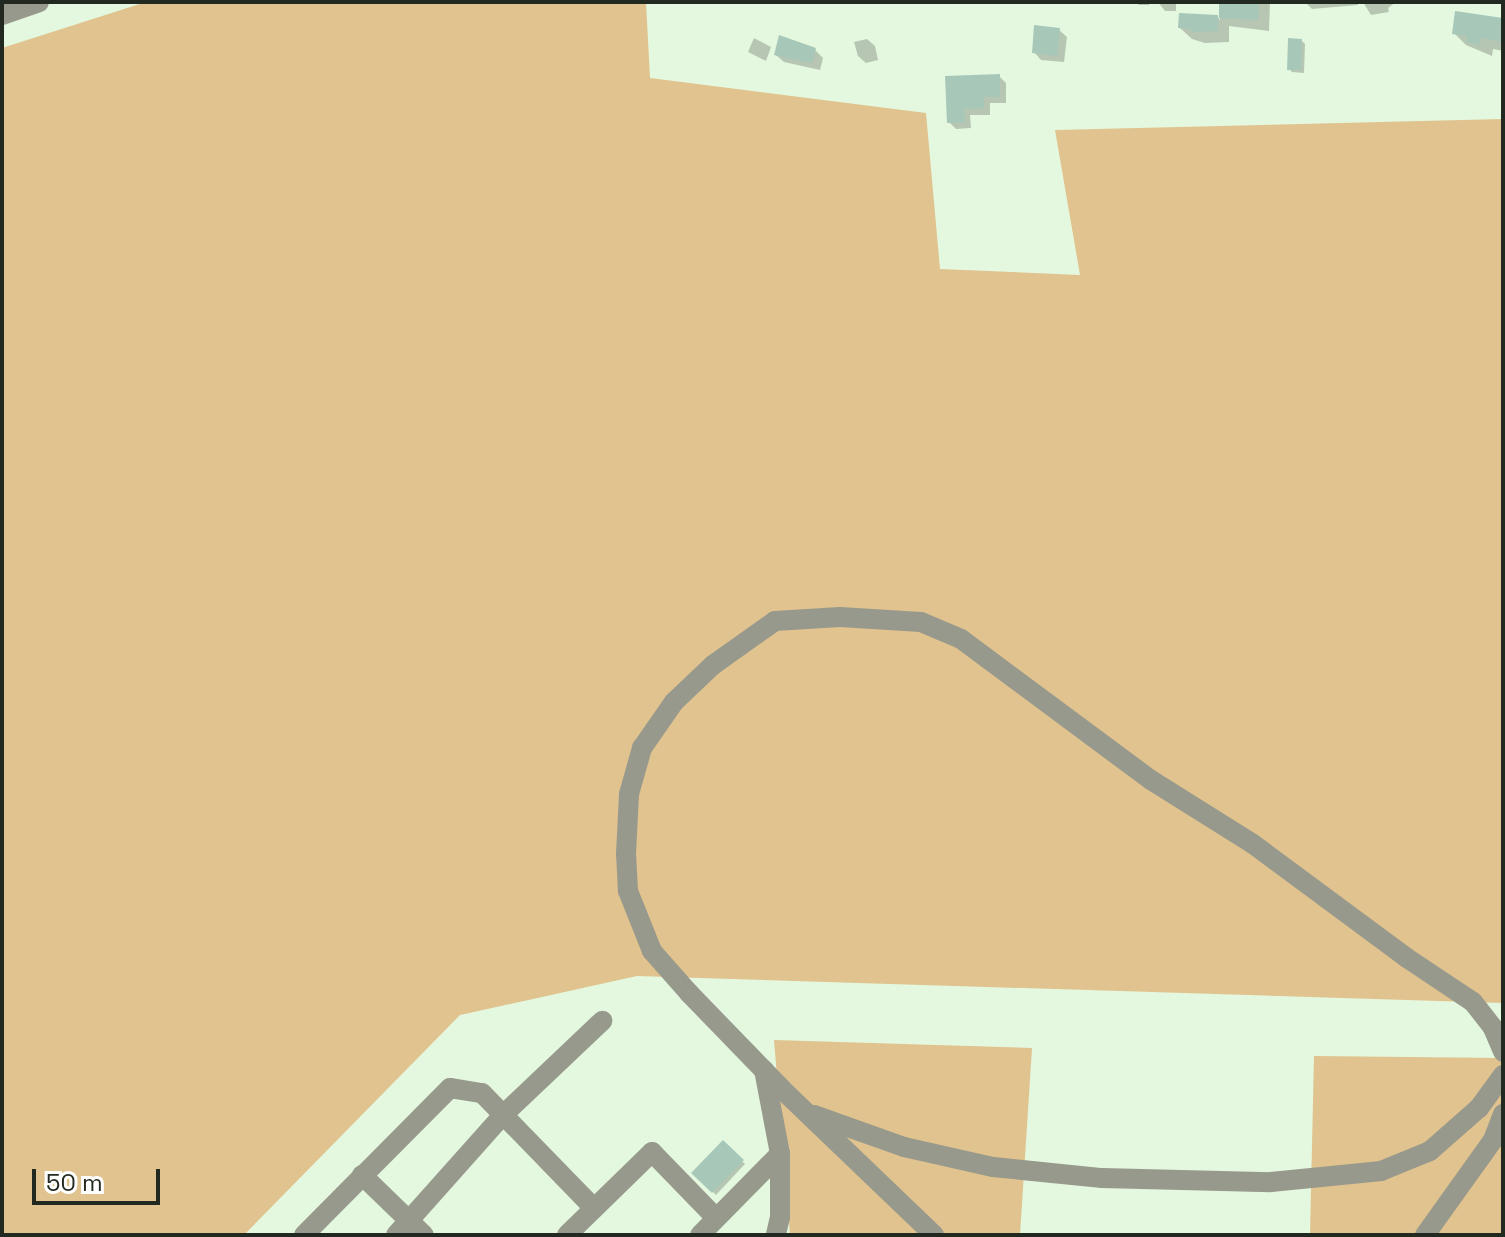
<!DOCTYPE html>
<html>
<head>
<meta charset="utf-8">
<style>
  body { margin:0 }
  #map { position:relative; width:1505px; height:1237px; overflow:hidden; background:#e4f8df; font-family:"Space Grotesk",sans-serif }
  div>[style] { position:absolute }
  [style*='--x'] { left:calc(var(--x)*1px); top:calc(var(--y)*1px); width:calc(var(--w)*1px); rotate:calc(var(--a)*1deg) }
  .green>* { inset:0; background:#e0c38e }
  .shadow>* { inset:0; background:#0003 }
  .building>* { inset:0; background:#a7c7b9 }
  .minor>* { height:20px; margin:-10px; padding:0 10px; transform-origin:10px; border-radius:10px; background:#98998d }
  span { translate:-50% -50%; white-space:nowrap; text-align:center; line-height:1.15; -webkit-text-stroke:7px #fff; paint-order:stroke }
  .frame { position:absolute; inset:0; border:4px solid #222920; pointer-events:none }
  .scale { position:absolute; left:32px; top:1169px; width:128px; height:36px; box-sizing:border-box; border:4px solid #222920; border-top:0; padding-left:10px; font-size:24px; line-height:28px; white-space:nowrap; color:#222920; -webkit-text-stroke:6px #fff; paint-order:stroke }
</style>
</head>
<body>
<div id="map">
  <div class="green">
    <div style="clip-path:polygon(146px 2px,646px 2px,650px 78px,926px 113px,940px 269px,1080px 275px,1055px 130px,1503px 119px,1503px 1003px,637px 976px,460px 1015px,244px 1235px,2px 1235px,2px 48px)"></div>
    <div style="clip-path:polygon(774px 1040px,1032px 1048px,1020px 1235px,790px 1235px)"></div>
    <div style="clip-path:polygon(1314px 1056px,1503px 1058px,1503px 1235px,1310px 1235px)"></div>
  </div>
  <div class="shadow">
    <div style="clip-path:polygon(1135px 2px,1149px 2px,1149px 5px,1139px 5px)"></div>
    <div style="clip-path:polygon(1158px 2px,1176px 2px,1176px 11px,1165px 11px)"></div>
    <div style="clip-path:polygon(1221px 2px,1270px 2px,1269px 31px,1229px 26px,1229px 42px,1205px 43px,1192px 39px,1180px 28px,1218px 17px,1220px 20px)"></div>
    <div style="clip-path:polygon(1305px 2px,1358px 2px,1358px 5px,1312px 9px)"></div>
    <div style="clip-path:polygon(1363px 2px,1396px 2px,1388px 8px,1389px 12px,1371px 15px)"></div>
    <div style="clip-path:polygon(1503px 20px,1503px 51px,1493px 49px,1492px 56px,1466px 45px,1454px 33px)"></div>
    <div style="clip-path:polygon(1059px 30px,1067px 37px,1064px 62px,1041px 60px,1034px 52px)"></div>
    <div style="clip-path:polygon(754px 38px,771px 47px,766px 61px,748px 52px)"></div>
    <div style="clip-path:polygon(867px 39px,875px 46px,878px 60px,866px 63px,858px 56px,854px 42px)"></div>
    <div style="clip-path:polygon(1302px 41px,1305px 44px,1304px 73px,1292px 72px,1289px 69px)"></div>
    <div style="clip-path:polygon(815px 50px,823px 58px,820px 70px,784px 62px,776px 55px)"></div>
    <div style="clip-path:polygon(999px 76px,1006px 83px,1006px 103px,990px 103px,990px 115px,970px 115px,971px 128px,956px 129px,949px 122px)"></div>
    <div style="clip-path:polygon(723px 1143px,745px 1164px,716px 1195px,694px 1173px)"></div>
  </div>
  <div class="building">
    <div style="clip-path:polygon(1219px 2px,1259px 2px,1258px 20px,1219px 18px)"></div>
    <div style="clip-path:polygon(1455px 11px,1503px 18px,1503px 42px,1481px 38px,1480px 45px,1466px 42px,1467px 36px,1452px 34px)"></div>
    <div style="clip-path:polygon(1179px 13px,1218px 15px,1218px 31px,1191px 32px,1191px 29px,1178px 28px)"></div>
    <div style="clip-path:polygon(1034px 25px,1060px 28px,1057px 56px,1032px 53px)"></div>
    <div style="clip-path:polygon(779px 35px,816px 48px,812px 63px,774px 55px)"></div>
    <div style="clip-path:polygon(1288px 38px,1302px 39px,1301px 70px,1287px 70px)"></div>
    <div style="clip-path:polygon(1000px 74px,1000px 97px,984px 97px,984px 108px,964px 109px,965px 122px,947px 123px,945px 76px)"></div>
    <div style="clip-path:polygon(723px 1140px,744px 1160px,712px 1193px,691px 1173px)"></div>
  </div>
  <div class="minor">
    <div style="--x:2;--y:15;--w:39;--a:-19"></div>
    <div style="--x:764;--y:1070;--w:86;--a:79.2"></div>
    <div style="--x:780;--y:1154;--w:63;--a:90"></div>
    <div style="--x:780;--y:1217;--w:18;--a:103"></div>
    <div style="--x:814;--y:1115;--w:96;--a:19.6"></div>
    <div style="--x:904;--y:1147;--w:91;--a:12.7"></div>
    <div style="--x:993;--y:1167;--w:110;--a:5.8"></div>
    <div style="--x:1102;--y:1178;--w:169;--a:1.4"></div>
    <div style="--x:1271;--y:1182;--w:111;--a:-5.7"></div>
    <div style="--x:1381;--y:1171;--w:53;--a:-22.2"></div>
    <div style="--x:1430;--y:1151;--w:65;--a:-41.3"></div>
    <div style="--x:1479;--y:1108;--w:41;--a:-54"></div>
    <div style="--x:362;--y:1175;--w:86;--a:44.1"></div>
    <div style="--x:304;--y:1235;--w:207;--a:-45.2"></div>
    <div style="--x:450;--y:1088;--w:32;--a:9"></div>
    <div style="--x:482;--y:1093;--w:161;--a:45.8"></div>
    <div style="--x:396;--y:1235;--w:161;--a:-48.3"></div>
    <div style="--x:503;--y:1115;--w:137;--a:-43.5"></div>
    <div style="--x:567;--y:1235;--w:119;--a:-44.3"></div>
    <div style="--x:652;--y:1152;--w:92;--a:45.9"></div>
    <div style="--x:700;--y:1235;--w:114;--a:-45.4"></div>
    <div style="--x:934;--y:1235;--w:211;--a:-136.2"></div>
    <div style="--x:782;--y:1089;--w:134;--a:-134.1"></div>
    <div style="--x:689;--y:993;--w:56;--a:-131.4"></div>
    <div style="--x:652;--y:951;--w:65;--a:-111.8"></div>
    <div style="--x:628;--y:891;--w:37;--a:-93"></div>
    <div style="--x:626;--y:854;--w:60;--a:-87.1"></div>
    <div style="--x:629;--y:794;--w:48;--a:-74.2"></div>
    <div style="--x:642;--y:748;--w:56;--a:-55.2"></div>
    <div style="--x:674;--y:702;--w:54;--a:-43.5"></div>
    <div style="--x:713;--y:665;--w:76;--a:-35.4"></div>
    <div style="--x:775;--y:621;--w:65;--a:-3.5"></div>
    <div style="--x:840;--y:617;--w:81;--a:3.5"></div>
    <div style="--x:921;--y:622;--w:43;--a:23"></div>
    <div style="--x:961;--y:639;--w:237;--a:36.6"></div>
    <div style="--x:1151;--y:780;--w:120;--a:32.1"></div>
    <div style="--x:1253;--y:844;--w:192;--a:36.5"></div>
    <div style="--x:1407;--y:958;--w:79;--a:33.7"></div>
    <div style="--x:1473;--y:1002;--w:33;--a:52"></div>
    <div style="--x:1493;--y:1028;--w:26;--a:67"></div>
    <div style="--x:1425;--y:1235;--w:117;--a:-54.4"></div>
    <div style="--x:1493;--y:1140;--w:28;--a:-69"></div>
  </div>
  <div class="frame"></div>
  <div class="scale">50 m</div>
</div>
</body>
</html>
